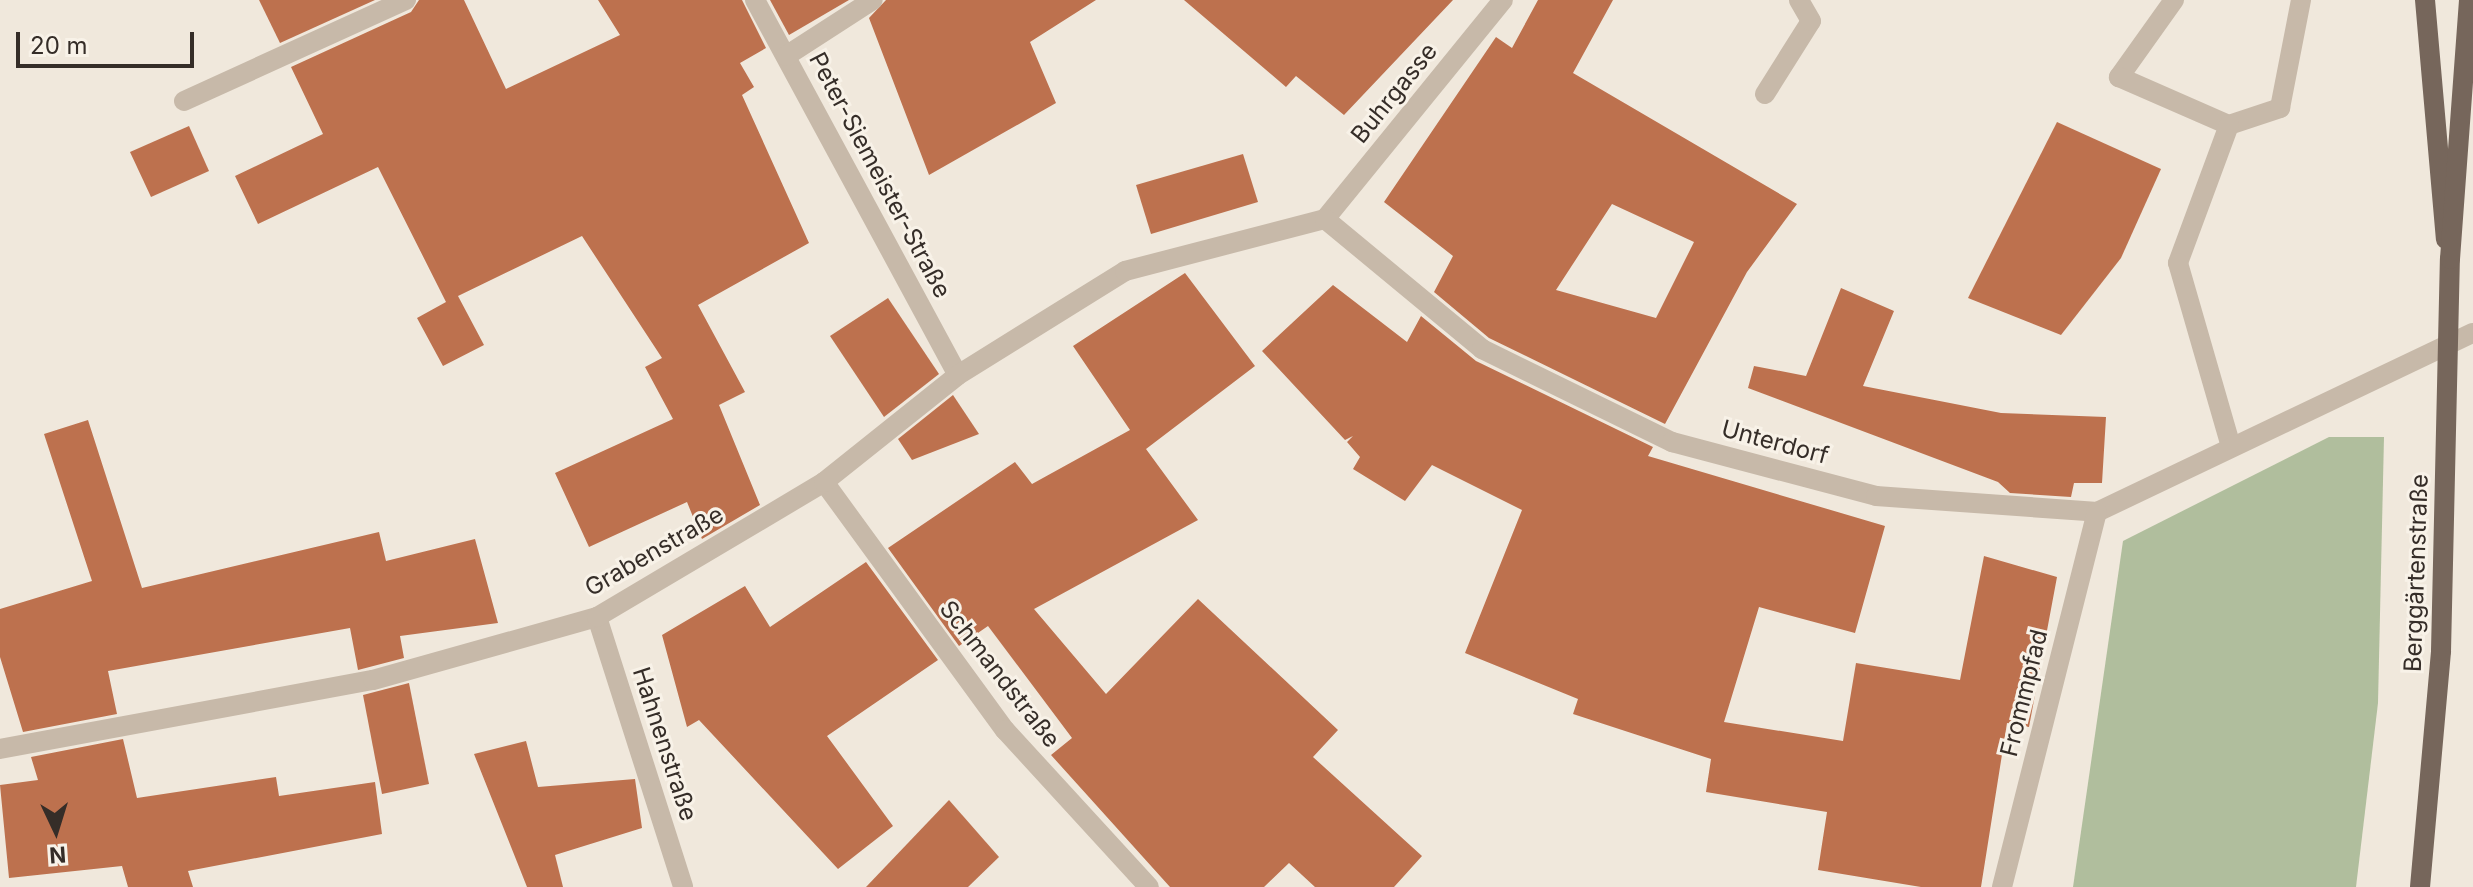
<!DOCTYPE html>
<html>
<head>
<meta charset="utf-8">
<style>
  body { margin:0 }
  #map { position:relative; width:2473px; height:887px; overflow:hidden; background:#f0e8dc; font-family:Inter,sans-serif }
  div>[style] { position:absolute }
  [style*='--x'] { left:calc(var(--x)*1px); top:calc(var(--y)*1px); width:calc(var(--w)*1px); rotate:calc(var(--a)*1deg) }
  .green>* { inset:0; background:#b0be9d }
  .building>* { inset:0; background:#bd714e }
  .minor>* { height:20px; margin:-10px; padding:0 10px; transform-origin:10px; border-radius:10px; background:#c7b9a9 }
  .major>* { height:20px; margin:-10px; padding:0 10px; transform-origin:10px; border-radius:10px; background:#76665b }
  span { translate:-50% -50%; white-space:nowrap; text-align:center; line-height:1.15; -webkit-text-stroke:6px #f8f2e8; paint-order:stroke }
  .street-label { font-size:24px; color:#352d28 }
  .north { position:absolute; left:16px; top:791px; width:80px; height:80px; -webkit-text-stroke:6px #f8f2e8; paint-order:stroke; rotate:176deg; font-size:22px; font-weight:700; line-height:32px; text-align:center; color:#352d28 }
  .north::after { content:''; display:block; margin:auto; width:28px; height:36px; background:#352d28; clip-path:polygon(50% 0,100% 100%,50% 72%,0 100%) }
  .scale { position:absolute; left:16px; top:32px; width:178px; height:36px; box-sizing:border-box; border:4px solid #352d28; border-top:0; padding-left:10px; font-size:24px; line-height:28px; white-space:nowrap; color:#352d28; -webkit-text-stroke:6px #f8f2e8; paint-order:stroke }
</style>
</head>
<body>
<div id="map">
  <div class="green">
    <div style="clip-path:polygon(2329px 437px,2384px 437px,2378px 703px,2356px 887px,2073px 887px,2123px 541px)"></div>
  </div>
  <div class="building">
    <div style="clip-path:polygon(259px 0,375px 0,280px 43px)"></div>
    <div style="clip-path:polygon(419px 0,464px 0,506px 89px,620px 35px,598px 0,742px 0,766px 48px,740px 63px,754px 87px,742px 95px,809px 243px,698px 305px,745px 392px,719px 405px,760px 505px,702px 539px,687px 502px,589px 547px,555px 473px,673px 419px,645px 367px,662px 358px,582px 236px,458px 296px,484px 345px,443px 366px,417px 318px,446px 302px,378px 167px,258px 224px,235px 176px,323px 134px,291px 67px,411px 12px)"></div>
    <div style="clip-path:polygon(770px 0,849px 0,789px 35px)"></div>
    <div style="clip-path:polygon(886px 0,1096px 0,1030px 42px,1056px 103px,929px 175px,869px 18px)"></div>
    <div style="clip-path:polygon(1184px 0,1453px 0,1344px 115px,1296px 76px,1286px 87px)"></div>
    <div style="clip-path:polygon(evenodd,1538px 0,1613px 0,1573px 73px,1797px 204px,1747px 272px,1665px 424px,1489px 338px,1434px 292px,1453px 256px,1384px 202px,1496px 37px,1512px 48px,1538px 0,1612px 204px,1694px 242px,1656px 318px,1556px 290px,1612px 204px)"></div>
    <div style="clip-path:polygon(2057px 122px,2161px 169px,2121px 258px,2061px 335px,1968px 298px)"></div>
    <div style="clip-path:polygon(189px 126px,209px 171px,151px 197px,130px 152px)"></div>
    <div style="clip-path:polygon(1243px 154px,1258px 202px,1151px 234px,1136px 185px)"></div>
    <div style="clip-path:polygon(1185px 273px,1255px 366px,1146px 449px,1198px 520px,1034px 609px,1106px 694px,1198px 599px,1338px 730px,1313px 757px,1422px 856px,1394px 887px,1315px 887px,1289px 863px,1264px 887px,1170px 887px,1051px 755px,1072px 738px,988px 626px,959px 646px,888px 548px,1015px 462px,1032px 484px,1130px 430px,1073px 346px)"></div>
    <div style="clip-path:polygon(1333px 285px,1407px 342px,1421px 316px,1476px 361px,1653px 447px,1648px 456px,1885px 526px,1855px 633px,1759px 607px,1724px 722px,1843px 741px,1856px 663px,1960px 680px,1984px 556px,2057px 577px,2029px 727px,2007px 723px,1981px 887px,1921px 887px,1818px 870px,1827px 812px,1706px 792px,1711px 759px,1573px 714px,1578px 699px,1465px 653px,1522px 510px,1432px 465px,1405px 501px,1353px 469px,1360px 457px,1347px 442px,1353px 436px,1345px 440px,1262px 351px)"></div>
    <div style="clip-path:polygon(1841px 288px,1894px 311px,1863px 386px,2001px 413px,2106px 417px,2102px 483px,2074px 483px,2071px 497px,2010px 493px,1998px 482px,1748px 388px,1754px 366px,1806px 376px)"></div>
    <div style="clip-path:polygon(888px 298px,939px 374px,884px 417px,830px 336px)"></div>
    <div style="clip-path:polygon(953px 395px,979px 434px,912px 460px,898px 439px)"></div>
    <div style="clip-path:polygon(88px 420px,142px 588px,379px 532px,386px 561px,475px 539px,498px 623px,400px 636px,404px 658px,358px 670px,350px 628px,108px 671px,117px 714px,23px 732px,0 657px,0 609px,92px 581px,44px 434px)"></div>
    <div style="clip-path:polygon(866px 562px,938px 660px,827px 736px,893px 826px,838px 869px,699px 720px,687px 727px,662px 635px,745px 586px,770px 627px)"></div>
    <div style="clip-path:polygon(409px 683px,429px 784px,382px 794px,363px 695px)"></div>
    <div style="clip-path:polygon(123px 739px,137px 798px,276px 777px,279px 796px,375px 782px,382px 834px,188px 871px,193px 887px,128px 887px,122px 866px,9px 878px,0 785px,38px 780px,31px 757px)"></div>
    <div style="clip-path:polygon(526px 741px,538px 787px,635px 779px,642px 828px,555px 855px,563px 887px,527px 887px,474px 754px)"></div>
    <div style="clip-path:polygon(949px 800px,999px 857px,968px 887px,866px 887px)"></div>
  </div>
  <div class="minor">
    <div style="--x:755;--y:0;--w:426;--a:61.6"></div>
    <div style="--x:2174;--y:0;--w:95;--a:125.5"></div>
    <div style="--x:2119;--y:77;--w:120;--a:23.6"></div>
    <div style="--x:2229;--y:125;--w:54;--a:-18.4"></div>
    <div style="--x:2280;--y:108;--w:110;--a:-79"></div>
    <div style="--x:786;--y:56;--w:103;--a:-32.8"></div>
    <div style="--x:1765;--y:94;--w:86;--a:-57.8"></div>
    <div style="--x:1811;--y:21;--w:24;--a:-120"></div>
    <div style="--x:184;--y:101;--w:244;--a:-24.5"></div>
    <div style="--x:2229;--y:125;--w:147;--a:110.3"></div>
    <div style="--x:2178;--y:263;--w:187;--a:73.9"></div>
    <div style="--x:1325;--y:219;--w:282;--a:-50.9"></div>
    <div style="--x:824;--y:482;--w:307;--a:53.9"></div>
    <div style="--x:1005;--y:730;--w:213;--a:47.5"></div>
    <div style="--x:597;--y:617;--w:283;--a:72.3"></div>
    <div style="--x:0;--y:749;--w:379;--a:-10.5"></div>
    <div style="--x:373;--y:680;--w:233;--a:-15.7"></div>
    <div style="--x:597;--y:617;--w:264;--a:-30.7"></div>
    <div style="--x:824;--y:482;--w:171;--a:-38.6"></div>
    <div style="--x:958;--y:375;--w:197;--a:-31.9"></div>
    <div style="--x:1125;--y:271;--w:207;--a:-14.6"></div>
    <div style="--x:1325;--y:219;--w:204;--a:39.6"></div>
    <div style="--x:1482;--y:349;--w:212;--a:26.1"></div>
    <div style="--x:1672;--y:442;--w:211;--a:14.8"></div>
    <div style="--x:1876;--y:496;--w:222;--a:4.1"></div>
    <div style="--x:2097;--y:512;--w:416;--a:-25.5"></div>
    <div style="--x:2002;--y:887;--w:387;--a:-75.8"></div>
  </div>
  <div class="major">
    <div style="--x:2425;--y:0;--w:240;--a:85"></div>
    <div style="--x:2420;--y:887;--w:237;--a:-84.9"></div>
    <div style="--x:2441;--y:651;--w:392;--a:-88.7"></div>
    <div style="--x:2450;--y:259;--w:260;--a:-85.8"></div>
  </div>
  <div class="street-label">
    <span style="left:1394px;top:93px;rotate:-51deg">Buhrgasse</span>
    <span style="left:880px;top:175px;rotate:62deg">Peter-Siemeister-Straße</span>
    <span style="left:1775px;top:442px;rotate:15deg">Unterdorf</span>
    <span style="left:654px;top:551px;rotate:-30deg">Grabenstraße</span>
    <span style="left:2416px;top:573px;rotate:-88deg">Berggärtenstraße</span>
    <span style="left:1000px;top:674px;rotate:52deg">Schmandstraße</span>
    <span style="left:2024px;top:693px;rotate:-76deg">Frommpfad</span>
    <span style="left:665px;top:744px;rotate:72deg">Hahnenstraße</span>
  </div>
  <div class="north">N</div>
  <div class="scale">20 m</div>
</div>
</body>
</html>
